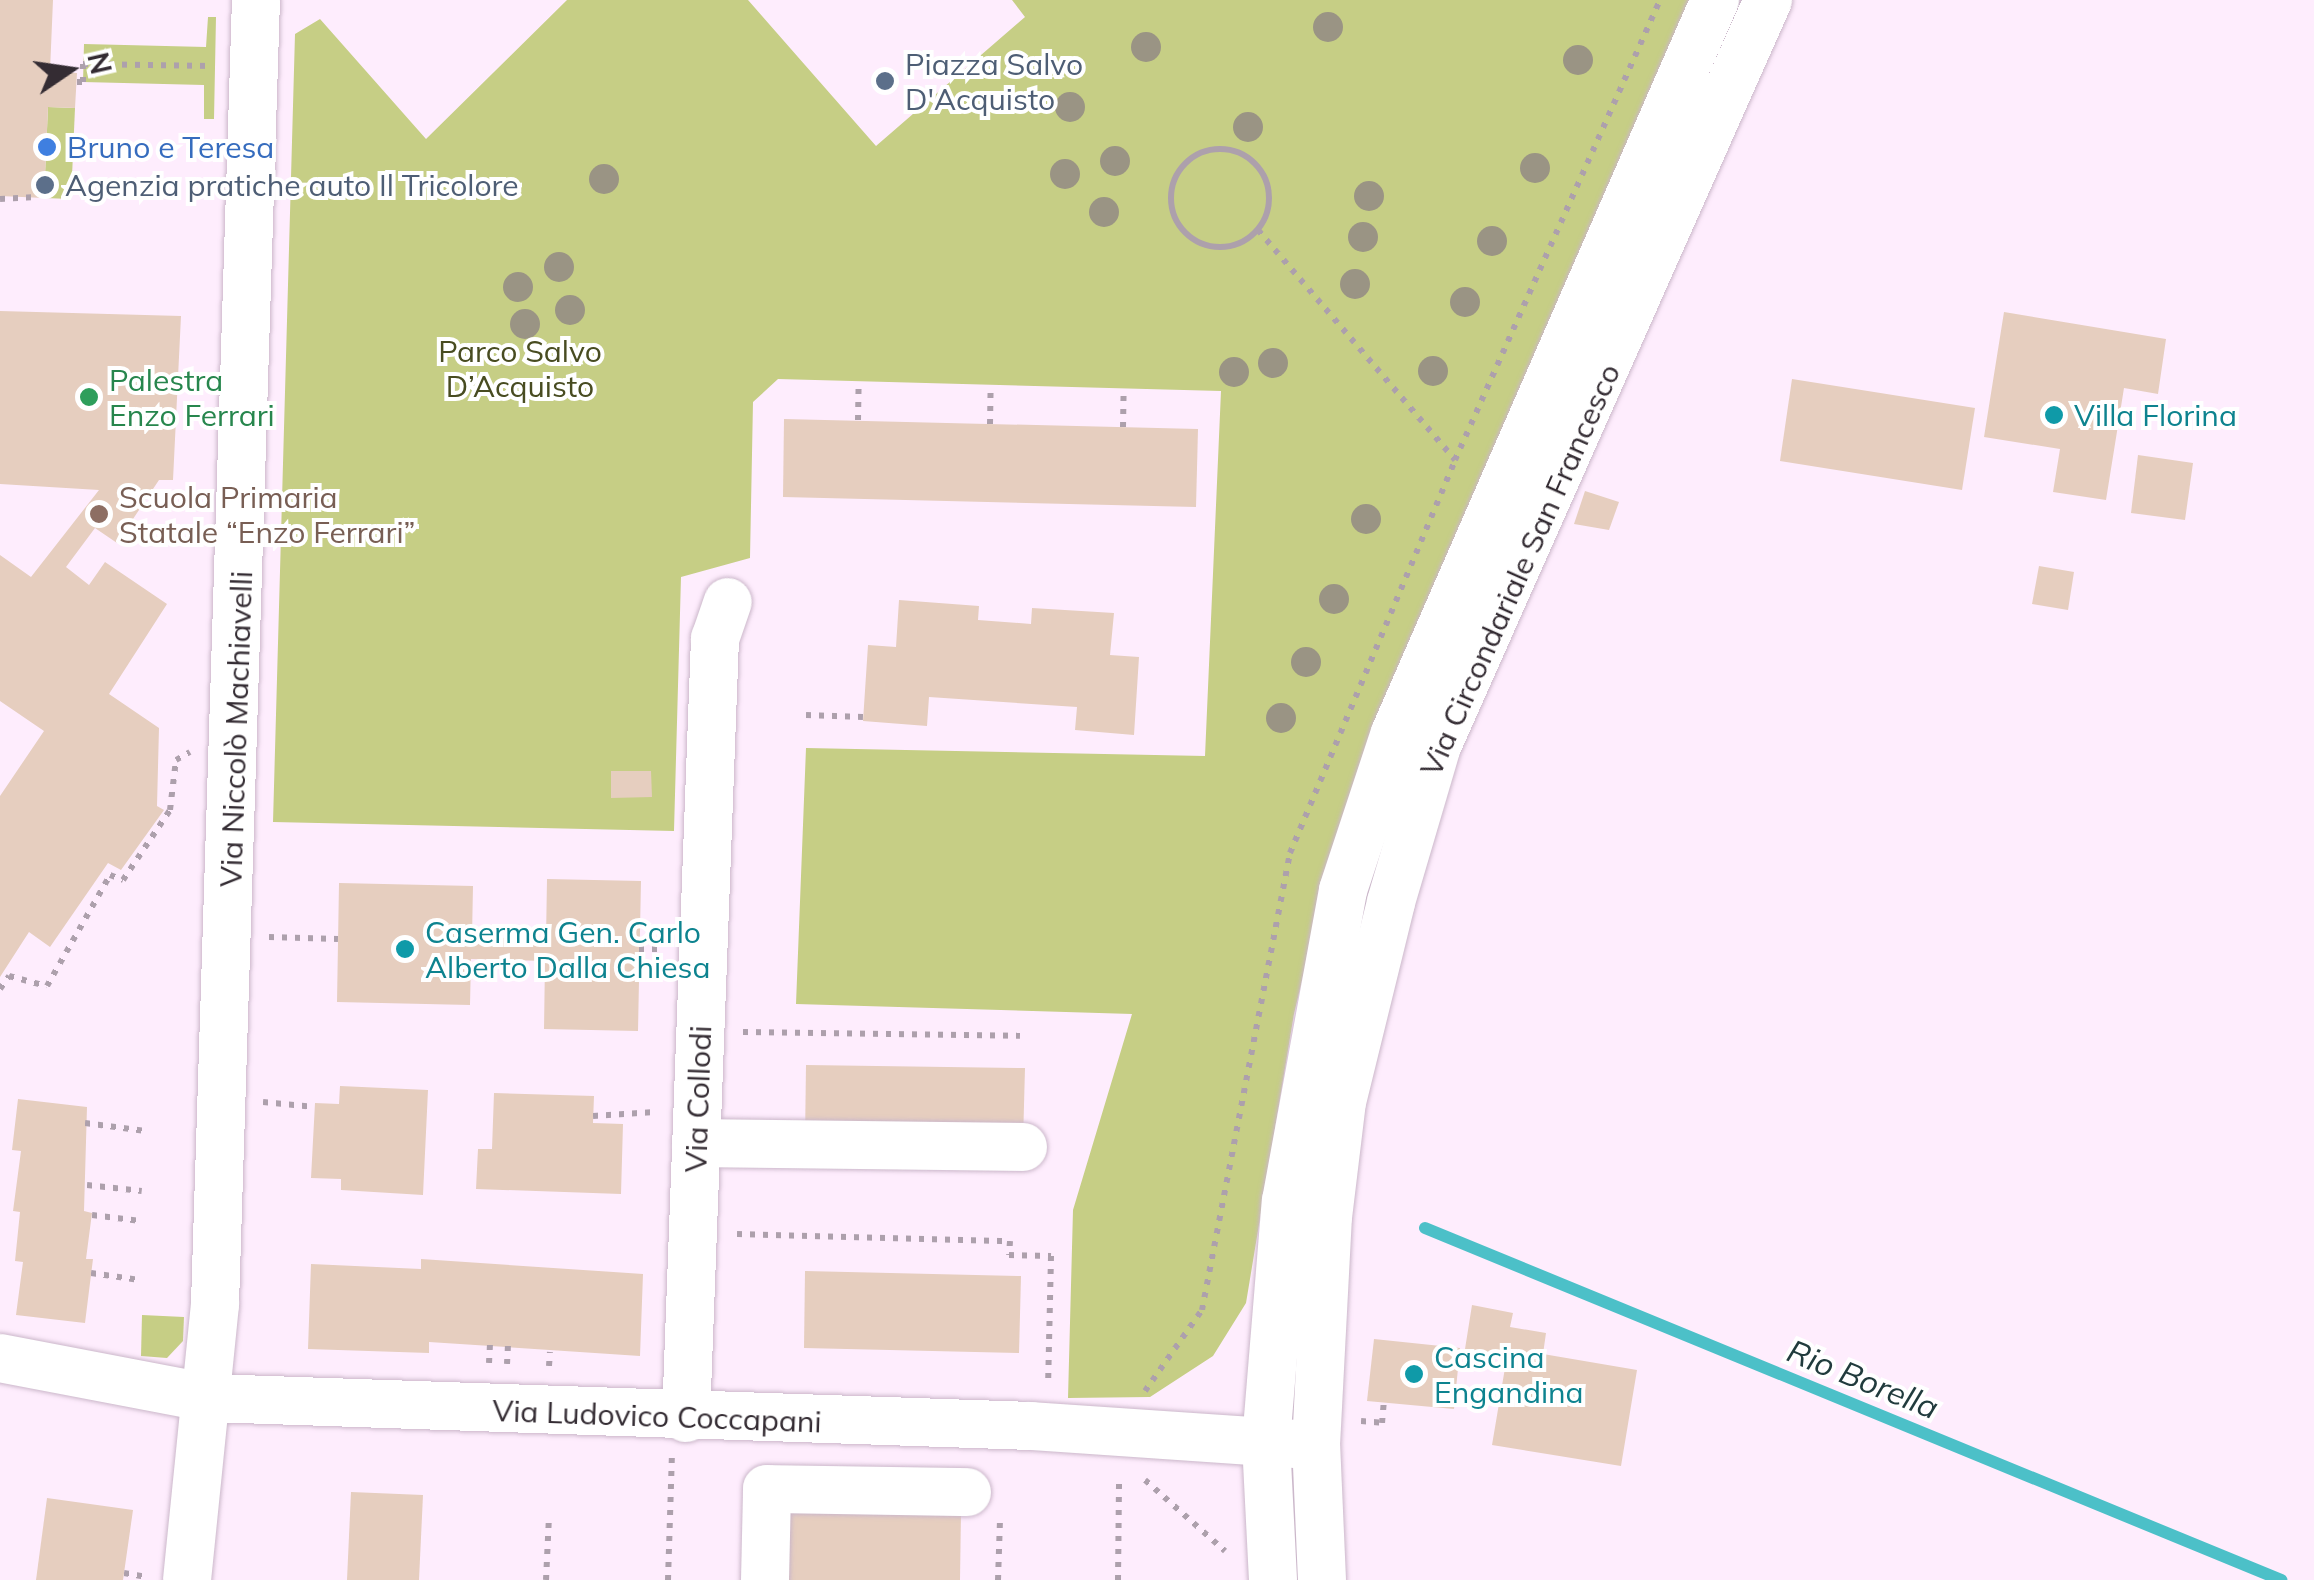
<!DOCTYPE html>
<html>
<head>
<meta charset="utf-8">
<style>
  body { margin:0 }
  #map { position:relative; width:2314px; height:1580px; overflow:hidden; background:#feedfd; font-family:Mulish,sans-serif }
  div>[style] { position:absolute }
  [style*='--x'] { left:calc(var(--x)*1px); top:calc(var(--y)*1px); width:calc(var(--w)*1px); rotate:calc(var(--a)*1deg) }
  .green>* { inset:0; background:#c6ce85 }
  .stream>* { height:12px; margin:-6px; padding:0 6px; transform-origin:6px; border-radius:6px; background:#4cc0c8 }
  .building>* { inset:0; background:#e6cebf }
  .path>* { height:6px; margin-top:-3px; transform-origin:0; background:repeating-linear-gradient(90deg,#ada0ac 0 5px,transparent 0 13px) }
  .path>.ring { margin:-3px; padding:0; box-sizing:content-box; background:none; border:6px solid #ada0ac; border-radius:50% }
  .roads { filter:drop-shadow(0 0 2px #cbb7ca) drop-shadow(0 0 2px #cbb7ca) }
  .minor>* { height:48px; margin:-24px; padding:0 24px; transform-origin:24px; border-radius:24px; background:#fff }
  .trees>* { width:30px; height:30px; margin:-15px; border-radius:50%; background:#9a9484 }
  .dots>* { width:28px; height:28px; translate:-50% -50%; box-sizing:border-box; border:5px solid #fff; border-radius:50% }
  span { translate:-50% -50%; white-space:nowrap; text-align:center; line-height:1.15; -webkit-text-stroke:8px #fff; paint-order:stroke }
  .service-label { font-size:30px; color:#4e5e75 }
  .left { translate:0 -50%; text-align:left }
  .shop-label { font-size:30px; color:#366cbe }
  .park-label { font-size:30px; color:#484c21 }
  .leisure-label { font-size:30px; color:#27864d }
  .culture-label { font-size:30px; color:#0d838f }
  .education-label { font-size:30px; color:#785e54 }
  .street-label { font-size:30px; color:#342c33 }
  .water-label { font-size:32px; color:#213b3d; font-style:italic }
  .north { position:absolute; left:20px; top:20px; width:100px; height:100px; -webkit-text-stroke:8px #fff; paint-order:stroke; rotate:77deg; font-size:28px; font-weight:700; line-height:40px; text-align:center; color:#342c33 }
  .north::after { content:''; display:block; margin:auto; width:35px; height:45px; background:#342c33; clip-path:polygon(50% 0,100% 100%,50% 72%,0 100%) }
</style>
</head>
<body>
<div id="map">
  <div class="green">
    <div style="clip-path:polygon(567px 0,748px 0,876px 146px,1025px 17px,1012px 0,1690px 0,1332px 854px,1294px 1014px,1246px 1303px,1213px 1356px,1150px 1397px,1068px 1398px,1073px 1210px,1132px 1014px,796px 1004px,806px 748px,1205px 756px,1221px 391px,778px 379px,753px 402px,750px 558px,681px 577px,674px 831px,273px 822px,295px 34px,320px 19px,426px 139px)"></div>
    <div style="clip-path:polygon(208px 17px,216px 17px,214px 119px,204px 119px,204px 85px,83px 82px,84px 44px,206px 47px)"></div>
    <div style="clip-path:polygon(48px 107px,75px 108px,71px 199px,44px 198px)"></div>
    <div style="clip-path:polygon(142px 1315px,184px 1317px,183px 1341px,167px 1358px,141px 1356px)"></div>
  </div>
  <div class="stream">
    <div style="--x:1425;--y:1228;--w:926;--a:22.35"></div>
  </div>
  <div class="building">
    <div style="clip-path:polygon(0 0,53px 0,50px 71px,77px 73px,75px 108px,48px 107px,44px 198px,0 196px)"></div>
    <div style="clip-path:polygon(0 311px,181px 316px,173px 480px,159px 480px,117px 543px,95px 528px,66px 567px,89px 585px,105px 562px,167px 604px,109px 694px,159px 728px,157px 806px,164px 810px,121px 870px,108px 863px,50px 947px,29px 932px,0 977px,0 796px,44px 731px,0 701px,0 555px,31px 577px,99px 490px,0 484px)"></div>
    <div style="clip-path:polygon(2004px 312px,2166px 339px,2158px 394px,2124px 388px,2106px 500px,2053px 492px,2060px 449px,1984px 437px)"></div>
    <div style="clip-path:polygon(1792px 379px,1975px 408px,1962px 490px,1780px 461px)"></div>
    <div style="clip-path:polygon(784px 419px,1198px 429px,1196px 507px,783px 497px)"></div>
    <div style="clip-path:polygon(2138px 455px,2193px 463px,2185px 520px,2131px 513px)"></div>
    <div style="clip-path:polygon(1585px 491px,1619px 502px,1609px 530px,1574px 524px)"></div>
    <div style="clip-path:polygon(2039px 566px,2074px 572px,2068px 610px,2032px 604px)"></div>
    <div style="clip-path:polygon(899px 600px,979px 606px,978px 620px,1031px 624px,1032px 608px,1114px 613px,1110px 655px,1139px 657px,1134px 735px,1075px 730px,1077px 707px,929px 697px,927px 726px,863px 721px,868px 645px,896px 647px)"></div>
    <div style="clip-path:polygon(611px 771px,651px 771px,652px 797px,611px 798px)"></div>
    <div style="clip-path:polygon(547px 879px,641px 881px,638px 1031px,544px 1029px,545px 961px,471px 959px,470px 1005px,337px 1002px,339px 883px,473px 886px,472px 937px,546px 939px)"></div>
    <div style="clip-path:polygon(806px 1065px,1025px 1068px,1023px 1142px,805px 1139px)"></div>
    <div style="clip-path:polygon(340px 1086px,428px 1090px,423px 1195px,341px 1190px,341px 1179px,311px 1178px,315px 1103px,339px 1104px)"></div>
    <div style="clip-path:polygon(494px 1093px,594px 1096px,593px 1123px,623px 1124px,621px 1194px,476px 1189px,478px 1149px,492px 1149px)"></div>
    <div style="clip-path:polygon(18px 1099px,87px 1107px,84px 1211px,92px 1213px,86px 1259px,93px 1259px,85px 1323px,16px 1315px,23px 1262px,15px 1261px,20px 1212px,13px 1211px,21px 1151px,12px 1150px)"></div>
    <div style="clip-path:polygon(421px 1259px,643px 1274px,640px 1356px,429px 1342px,429px 1353px,308px 1349px,311px 1264px,421px 1269px)"></div>
    <div style="clip-path:polygon(805px 1271px,1021px 1276px,1019px 1353px,804px 1348px)"></div>
    <div style="clip-path:polygon(1472px 1305px,1513px 1313px,1510px 1327px,1546px 1333px,1543px 1354px,1637px 1370px,1621px 1466px,1492px 1445px,1507px 1356px,1465px 1349px)"></div>
    <div style="clip-path:polygon(1374px 1339px,1460px 1348px,1454px 1409px,1367px 1401px)"></div>
    <div style="clip-path:polygon(351px 1492px,423px 1495px,419px 1580px,347px 1580px)"></div>
    <div style="clip-path:polygon(47px 1498px,133px 1510px,123px 1580px,36px 1580px)"></div>
    <div style="clip-path:polygon(785px 1510px,961px 1513px,960px 1580px,784px 1580px)"></div>
  </div>
  <div class="path">
    <div style="--x:77;--y:82;--w:6;--a:0"></div>
    <div style="--x:83;--y:82;--w:18;--a:-90"></div>
    <div style="--x:83;--y:64;--w:129;--a:0.9"></div>
    <div class="ring" style="left:1171px;top:149px;width:92px;height:92px"></div>
    <div style="--x:0;--y:199;--w:36;--a:-3"></div>
    <div style="--x:1258;--y:230;--w:303;--a:49.4"></div>
    <div style="--x:858;--y:420;--w:39;--a:-89"></div>
    <div style="--x:990;--y:424;--w:39;--a:-89"></div>
    <div style="--x:1123;--y:427;--w:39;--a:-89"></div>
    <div style="--x:806;--y:715;--w:57;--a:2"></div>
    <div style="--x:269;--y:937;--w:69;--a:1.7"></div>
    <div style="--x:639;--y:949;--w:20;--a:0"></div>
    <div style="--x:0;--y:989;--w:16;--a:-55"></div>
    <div style="--x:9;--y:976;--w:39;--a:15"></div>
    <div style="--x:47;--y:986;--w:128;--a:-60.4"></div>
    <div style="--x:110;--y:875;--w:14;--a:21"></div>
    <div style="--x:123;--y:880;--w:84;--a:-56.1"></div>
    <div style="--x:170;--y:810;--w:50;--a:-83.2"></div>
    <div style="--x:176;--y:760;--w:16;--a:-30"></div>
    <div style="--x:743;--y:1032;--w:277;--a:0.8"></div>
    <div style="--x:263;--y:1102;--w:52;--a:5.5"></div>
    <div style="--x:593;--y:1116;--w:62;--a:-3.7"></div>
    <div style="--x:85;--y:1123;--w:61;--a:7.6"></div>
    <div style="--x:87;--y:1185;--w:55;--a:6.2"></div>
    <div style="--x:92;--y:1215;--w:49;--a:7"></div>
    <div style="--x:737;--y:1234;--w:273;--a:1.5"></div>
    <div style="--x:1010;--y:1241;--w:14;--a:94"></div>
    <div style="--x:1009;--y:1255;--w:42;--a:1.4"></div>
    <div style="--x:1051;--y:1256;--w:128;--a:91.3"></div>
    <div style="--x:91;--y:1273;--w:49;--a:8.3"></div>
    <div style="--x:489;--y:1363;--w:19;--a:-87"></div>
    <div style="--x:507;--y:1364;--w:19;--a:-87"></div>
    <div style="--x:549;--y:1366;--w:14;--a:-86"></div>
    <div style="--x:1145;--y:1391;--w:99;--a:-54.9"></div>
    <div style="--x:1202;--y:1310;--w:465;--a:-79.1"></div>
    <div style="--x:1290;--y:853;--w:426;--a:-67.2"></div>
    <div style="--x:1455;--y:460;--w:504;--a:-65.98"></div>
    <div style="--x:1361;--y:1421;--w:21;--a:5"></div>
    <div style="--x:1382;--y:1423;--w:21;--a:-85"></div>
    <div style="--x:1145;--y:1480;--w:107;--a:41.6"></div>
    <div style="--x:124;--y:1573;--w:23;--a:10"></div>
    <div style="--x:546;--y:1580;--w:63;--a:-87.3"></div>
    <div style="--x:668;--y:1580;--w:124;--a:-88.2"></div>
    <div style="--x:998;--y:1580;--w:59;--a:-88.1"></div>
    <div style="--x:1118;--y:1580;--w:104;--a:-89.4"></div>
  </div>
  <div class="roads">
    <div class="minor">
      <div style="--x:696;--y:1143;--w:327;--a:0.7"></div>
      <div style="--x:0;--y:1358;--w:214;--a:10.8"></div>
      <div style="--x:210;--y:1398;--w:821;--a:1.95"></div>
      <div style="--x:1031;--y:1426;--w:267;--a:3.9"></div>
      <div style="--x:686;--y:1418;--w:780;--a:-87.87"></div>
      <div style="--x:715;--y:639;--w:39;--a:-71"></div>
      <div style="--x:187;--y:1580;--w:277;--a:-84.2"></div>
      <div style="--x:215;--y:1304;--w:1305;--a:-88.2"></div>
      <div style="--x:765;--y:1580;--w:91;--a:-88.7"></div>
      <div style="--x:767;--y:1489;--w:200;--a:0.9"></div>
      <div style="--x:1273;--y:1580;--w:138;--a:-92.9"></div>
      <div style="--x:1266;--y:1442;--w:242;--a:-85.3"></div>
      <div style="--x:1286;--y:1201;--w:316;--a:-79.6"></div>
      <div style="--x:1343;--y:890;--w:165;--a:-71.7"></div>
      <div style="--x:1395;--y:733;--w:800;--a:-66.42"></div>
      <div style="--x:1322;--y:1580;--w:135;--a:-92.5"></div>
      <div style="--x:1316;--y:1445;--w:228;--a:-87"></div>
      <div style="--x:1328;--y:1217;--w:116;--a:-83.1"></div>
      <div style="--x:1342;--y:1102;--w:206;--a:-76.2"></div>
      <div style="--x:1391;--y:902;--w:163;--a:-73.6"></div>
      <div style="--x:1437;--y:746;--w:816;--a:-66.07"></div>
    </div>
  </div>
  <div class="trees">
    <div style="left:1328px;top:27px"></div>
    <div style="left:1146px;top:47px"></div>
    <div style="left:1578px;top:60px"></div>
    <div style="left:1070px;top:107px"></div>
    <div style="left:1248px;top:127px"></div>
    <div style="left:1115px;top:161px"></div>
    <div style="left:1535px;top:168px"></div>
    <div style="left:1065px;top:174px"></div>
    <div style="left:604px;top:179px"></div>
    <div style="left:1369px;top:196px"></div>
    <div style="left:1104px;top:212px"></div>
    <div style="left:1363px;top:237px"></div>
    <div style="left:1492px;top:241px"></div>
    <div style="left:559px;top:267px"></div>
    <div style="left:1355px;top:284px"></div>
    <div style="left:518px;top:287px"></div>
    <div style="left:1465px;top:302px"></div>
    <div style="left:570px;top:310px"></div>
    <div style="left:525px;top:324px"></div>
    <div style="left:1273px;top:363px"></div>
    <div style="left:1433px;top:371px"></div>
    <div style="left:1234px;top:372px"></div>
    <div style="left:1366px;top:519px"></div>
    <div style="left:1334px;top:599px"></div>
    <div style="left:1306px;top:662px"></div>
    <div style="left:1281px;top:718px"></div>
  </div>
  <div class="dots">
    <div style="left:885px;top:81px;background:#5c6f8a"></div>
    <div style="left:47px;top:147px;background:#3f7fe0"></div>
    <div style="left:45px;top:185px;background:#5c6f8a"></div>
    <div style="left:89px;top:397px;background:#2e9e5b"></div>
    <div style="left:2054px;top:415px;background:#0f9aa8"></div>
    <div style="left:99px;top:514px;background:#8d6e63"></div>
    <div style="left:405px;top:949px;background:#0f9aa8"></div>
    <div style="left:1414px;top:1374px;background:#0f9aa8"></div>
  </div>
  <div class="service-label">
    <span class="left" style="left:905px;top:81px">Piazza Salvo<br>D'Acquisto</span>
    <span class="left" style="left:65px;top:185px">Agenzia pratiche auto Il Tricolore</span>
  </div>
  <div class="shop-label">
    <span class="left" style="left:67px;top:147px">Bruno e Teresa</span>
  </div>
  <div class="park-label">
    <span style="left:520px;top:368px">Parco Salvo<br>D’Acquisto</span>
  </div>
  <div class="leisure-label">
    <span class="left" style="left:109px;top:397px">Palestra<br>Enzo Ferrari</span>
  </div>
  <div class="culture-label">
    <span class="left" style="left:2074px;top:415px">Villa Florina</span>
    <span class="left" style="left:425px;top:949px">Caserma Gen. Carlo<br>Alberto Dalla Chiesa</span>
    <span class="left" style="left:1434px;top:1374px">Cascina<br>Engandina</span>
  </div>
  <div class="education-label">
    <span class="left" style="left:119px;top:514px">Scuola Primaria<br>Statale “Enzo Ferrari”</span>
  </div>
  <div class="street-label">
    <span style="left:1520px;top:570px;rotate:-66deg">Via Circondariale San Francesco</span>
    <span style="left:236px;top:729px;rotate:-88deg">Via Niccolò Machiavelli</span>
    <span style="left:698px;top:1099px;rotate:-88deg">Via Collodi</span>
    <span style="left:657px;top:1416px;rotate:2deg">Via Ludovico Coccapani</span>
  </div>
  <div class="water-label">
    <span style="left:1863px;top:1379px;rotate:22deg">Rio Borella</span>
  </div>
  <div class="north">N</div>
</div>
</body>
</html>
